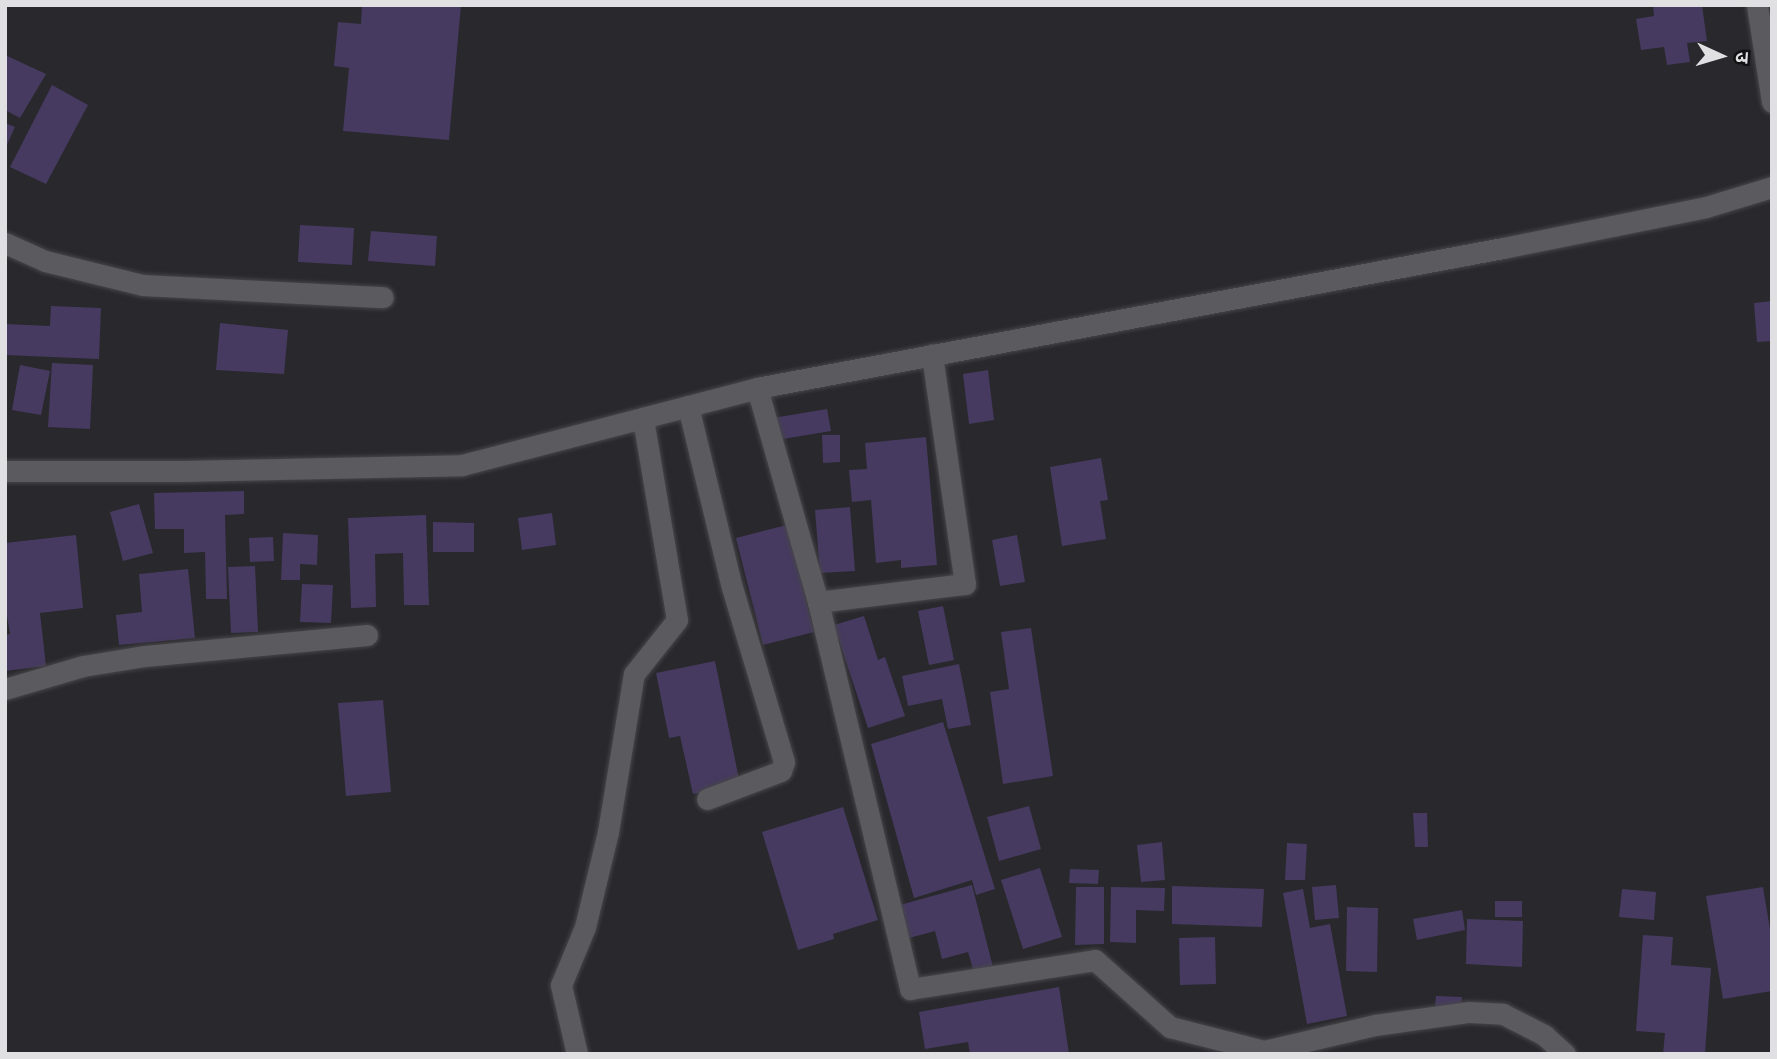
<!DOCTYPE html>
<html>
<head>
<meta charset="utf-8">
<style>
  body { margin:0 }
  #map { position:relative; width:1777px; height:1059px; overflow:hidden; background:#29282c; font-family:Rubik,"Noto Sans Devanagari",sans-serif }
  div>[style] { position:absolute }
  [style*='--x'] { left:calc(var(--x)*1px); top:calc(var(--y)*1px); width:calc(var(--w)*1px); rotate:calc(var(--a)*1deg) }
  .building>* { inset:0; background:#463a60 }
  .roads { filter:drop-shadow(0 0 2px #47464a) drop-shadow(0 0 2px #47464a) }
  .minor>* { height:21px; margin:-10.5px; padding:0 10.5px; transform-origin:10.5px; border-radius:10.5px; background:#5b5a5e }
  .tertiary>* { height:21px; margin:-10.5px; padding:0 10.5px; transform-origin:10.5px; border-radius:10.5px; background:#5b5a5e }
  span { translate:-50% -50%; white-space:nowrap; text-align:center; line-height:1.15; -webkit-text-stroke:5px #111113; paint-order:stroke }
  .frame { position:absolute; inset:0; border:7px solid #e0dfe2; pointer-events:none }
  .north { position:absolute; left:1686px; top:21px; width:70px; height:70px; -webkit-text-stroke:5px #111113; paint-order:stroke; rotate:94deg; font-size:19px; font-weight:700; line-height:28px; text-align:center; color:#e0dfe2 }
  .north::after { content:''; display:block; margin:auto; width:24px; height:32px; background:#e0dfe2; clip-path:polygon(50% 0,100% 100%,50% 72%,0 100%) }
</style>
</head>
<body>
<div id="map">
  <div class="building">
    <div style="clip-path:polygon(362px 5px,461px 5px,449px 140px,343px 131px,349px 68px,334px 66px,338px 22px,361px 24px)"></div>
    <div style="clip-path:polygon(1653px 5px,1702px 5px,1707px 41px,1687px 43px,1690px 62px,1667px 65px,1664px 47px,1641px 50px,1636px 19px,1654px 16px)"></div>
    <div style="clip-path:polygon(5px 55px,46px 74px,20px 118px,5px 110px)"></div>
    <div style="clip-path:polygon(52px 85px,88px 105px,46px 184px,10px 167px)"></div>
    <div style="clip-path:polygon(5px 123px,15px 127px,5px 149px)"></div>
    <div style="clip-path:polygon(300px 225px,354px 228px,352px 265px,298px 262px)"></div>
    <div style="clip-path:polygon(371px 231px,437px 236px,435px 266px,368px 261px)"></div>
    <div style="clip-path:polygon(1772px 301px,1772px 341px,1757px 342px,1754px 303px)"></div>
    <div style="clip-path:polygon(51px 306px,101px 308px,99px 359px,5px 355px,5px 324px,50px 326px)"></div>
    <div style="clip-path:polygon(220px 323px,288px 330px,284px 374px,216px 370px)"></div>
    <div style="clip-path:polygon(52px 363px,93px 365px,90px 429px,48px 427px)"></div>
    <div style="clip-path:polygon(20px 365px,50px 371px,41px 415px,12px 410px)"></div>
    <div style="clip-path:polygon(988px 370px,994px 420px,969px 424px,963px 374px)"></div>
    <div style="clip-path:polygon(827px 409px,831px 431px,777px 440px,773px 418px)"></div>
    <div style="clip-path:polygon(822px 435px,840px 435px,840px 462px,823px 463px)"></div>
    <div style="clip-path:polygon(926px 437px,937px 565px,901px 568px,901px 560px,876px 563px,871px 500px,852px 502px,849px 470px,867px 469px,865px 443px)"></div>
    <div style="clip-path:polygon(1101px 458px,1108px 500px,1100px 501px,1106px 539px,1062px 546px,1050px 467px)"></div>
    <div style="clip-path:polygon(244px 491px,244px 514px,225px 515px,227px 599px,206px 599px,205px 552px,184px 553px,184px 529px,155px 529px,154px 493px)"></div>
    <div style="clip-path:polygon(139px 504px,153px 553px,123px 561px,110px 512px)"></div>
    <div style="clip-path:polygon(850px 507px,855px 571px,820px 573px,815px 510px)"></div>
    <div style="clip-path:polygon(552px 513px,556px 545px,522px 550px,518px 518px)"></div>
    <div style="clip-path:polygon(426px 515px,429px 605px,404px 605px,403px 553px,375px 554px,376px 607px,351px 608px,348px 518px)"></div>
    <div style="clip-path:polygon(433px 522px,474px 523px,474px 552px,433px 552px)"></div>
    <div style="clip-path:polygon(787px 525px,814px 632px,763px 645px,736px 538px)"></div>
    <div style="clip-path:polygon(283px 533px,318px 535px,317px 565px,300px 564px,300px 580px,281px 580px)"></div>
    <div style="clip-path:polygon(76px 535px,83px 608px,40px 613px,46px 666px,5px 671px,5px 635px,10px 634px,5px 604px,5px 543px)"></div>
    <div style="clip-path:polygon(1017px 535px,1025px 582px,1000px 586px,992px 540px)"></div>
    <div style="clip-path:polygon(273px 537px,274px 561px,250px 562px,249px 538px)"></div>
    <div style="clip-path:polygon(255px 566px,258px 632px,231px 633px,228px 567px)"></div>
    <div style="clip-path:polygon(188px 569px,195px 638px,119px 645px,116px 615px,142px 612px,139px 574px)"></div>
    <div style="clip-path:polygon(302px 584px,333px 585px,331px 623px,300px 622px)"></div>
    <div style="clip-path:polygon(943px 606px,954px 660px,929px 665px,918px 611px)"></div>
    <div style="clip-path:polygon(864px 616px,878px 660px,885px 657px,905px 716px,868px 728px,834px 625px)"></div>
    <div style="clip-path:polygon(1031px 628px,1053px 776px,1003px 784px,990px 692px,1009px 689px,1001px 632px)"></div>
    <div style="clip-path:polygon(715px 661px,740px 784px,693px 794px,680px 736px,669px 738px,656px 673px)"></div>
    <div style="clip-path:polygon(959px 664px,971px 725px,948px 729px,942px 699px,908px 706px,902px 676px)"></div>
    <div style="clip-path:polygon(383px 700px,391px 792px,346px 796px,338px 703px)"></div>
    <div style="clip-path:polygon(943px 722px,995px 889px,976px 895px,972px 880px,914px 898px,871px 744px)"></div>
    <div style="clip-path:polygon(1029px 806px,1041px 849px,999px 861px,987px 817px)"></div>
    <div style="clip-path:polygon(843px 807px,878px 920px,833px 934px,834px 939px,798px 950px,762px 832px)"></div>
    <div style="clip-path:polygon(1413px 813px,1427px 813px,1428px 847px,1415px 847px)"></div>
    <div style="clip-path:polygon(1162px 842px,1165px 880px,1141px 882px,1137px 845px)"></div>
    <div style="clip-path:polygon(1287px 843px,1307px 844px,1305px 880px,1285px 880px)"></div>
    <div style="clip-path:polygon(1040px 868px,1062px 937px,1023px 949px,1001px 880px)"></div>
    <div style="clip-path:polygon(1070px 869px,1099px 870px,1098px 884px,1069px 883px)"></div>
    <div style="clip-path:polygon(972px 885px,994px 971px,975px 976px,968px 952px,942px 959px,935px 931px,909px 938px,900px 905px)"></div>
    <div style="clip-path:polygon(1336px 885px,1339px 918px,1315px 920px,1312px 887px)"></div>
    <div style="clip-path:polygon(1172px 886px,1264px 889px,1262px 927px,1172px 924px)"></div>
    <div style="clip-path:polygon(1076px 887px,1104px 887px,1104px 944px,1075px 945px)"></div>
    <div style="clip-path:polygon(1111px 887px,1165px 888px,1164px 911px,1136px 910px,1136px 943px,1110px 942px)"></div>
    <div style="clip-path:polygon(1763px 887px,1772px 941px,1772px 991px,1723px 999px,1706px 896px)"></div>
    <div style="clip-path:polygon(1303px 889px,1310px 928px,1330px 924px,1347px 1016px,1307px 1024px,1283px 893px)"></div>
    <div style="clip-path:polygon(1622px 889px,1656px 892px,1654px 920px,1619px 917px)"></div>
    <div style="clip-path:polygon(1495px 901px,1522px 901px,1522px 917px,1495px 917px)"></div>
    <div style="clip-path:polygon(1347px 907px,1378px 908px,1377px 972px,1346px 971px)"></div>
    <div style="clip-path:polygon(1462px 910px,1465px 930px,1417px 940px,1413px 919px)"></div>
    <div style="clip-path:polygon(1467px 919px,1523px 921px,1522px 967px,1466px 964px)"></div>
    <div style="clip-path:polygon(1643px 935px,1673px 937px,1671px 965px,1711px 968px,1705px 1054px,1663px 1054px,1665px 1033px,1636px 1031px)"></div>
    <div style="clip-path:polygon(1215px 937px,1216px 984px,1180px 985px,1179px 938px)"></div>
    <div style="clip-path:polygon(1059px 987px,1069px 1054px,970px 1054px,968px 1042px,925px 1049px,919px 1012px)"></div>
    <div style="clip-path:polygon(1436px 996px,1462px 997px,1461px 1010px,1435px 1008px)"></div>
  </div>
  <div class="roads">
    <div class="minor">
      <div style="--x:1757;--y:5;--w:98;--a:81.2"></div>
      <div style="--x:5;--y:243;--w:44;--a:24.2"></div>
      <div style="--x:45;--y:261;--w:101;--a:13.8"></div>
      <div style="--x:143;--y:285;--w:240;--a:2.9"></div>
      <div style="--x:757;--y:388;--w:223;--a:74.1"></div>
      <div style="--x:818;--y:602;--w:398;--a:76.6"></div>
      <div style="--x:910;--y:989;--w:187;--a:-8.9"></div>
      <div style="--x:1095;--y:960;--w:101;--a:41.8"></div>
      <div style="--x:1170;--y:1027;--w:97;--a:14.3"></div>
      <div style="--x:1264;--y:1051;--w:114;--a:-13.2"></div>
      <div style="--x:1375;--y:1025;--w:95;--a:-7.9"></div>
      <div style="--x:1469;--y:1012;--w:34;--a:3"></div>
      <div style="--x:1503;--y:1014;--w:46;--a:27.1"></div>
      <div style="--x:1544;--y:1035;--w:28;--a:42"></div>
      <div style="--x:688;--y:406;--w:183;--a:76.4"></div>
      <div style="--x:731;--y:584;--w:186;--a:73.4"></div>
      <div style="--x:784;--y:762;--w:9;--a:108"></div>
      <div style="--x:781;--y:771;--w:79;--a:159.3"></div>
      <div style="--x:818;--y:602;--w:148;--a:-7"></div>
      <div style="--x:965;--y:584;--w:232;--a:-98.2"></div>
      <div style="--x:5;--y:689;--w:81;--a:-16.4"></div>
      <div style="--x:83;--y:666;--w:63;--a:-9.2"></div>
      <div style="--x:145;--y:656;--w:223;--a:-5.4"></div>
      <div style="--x:577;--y:1054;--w:71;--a:-103.1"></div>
      <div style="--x:561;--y:985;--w:63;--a:-67.5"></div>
      <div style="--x:585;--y:927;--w:98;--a:-76.4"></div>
      <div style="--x:608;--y:832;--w:160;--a:-80.7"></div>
      <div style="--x:634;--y:674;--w:69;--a:-51.5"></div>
      <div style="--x:677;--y:620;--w:205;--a:-99.6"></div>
    </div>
    <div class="tertiary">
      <div style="--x:5;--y:471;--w:177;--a:0"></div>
      <div style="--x:182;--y:471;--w:280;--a:-1.2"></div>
      <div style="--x:462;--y:465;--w:305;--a:-14.6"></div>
      <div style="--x:757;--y:388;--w:759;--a:-10.63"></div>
      <div style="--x:1503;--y:248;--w:207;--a:-11.4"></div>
      <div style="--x:1706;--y:207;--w:69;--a:-16.9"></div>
    </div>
  </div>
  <div class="frame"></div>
  <div class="north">उ</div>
</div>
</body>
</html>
